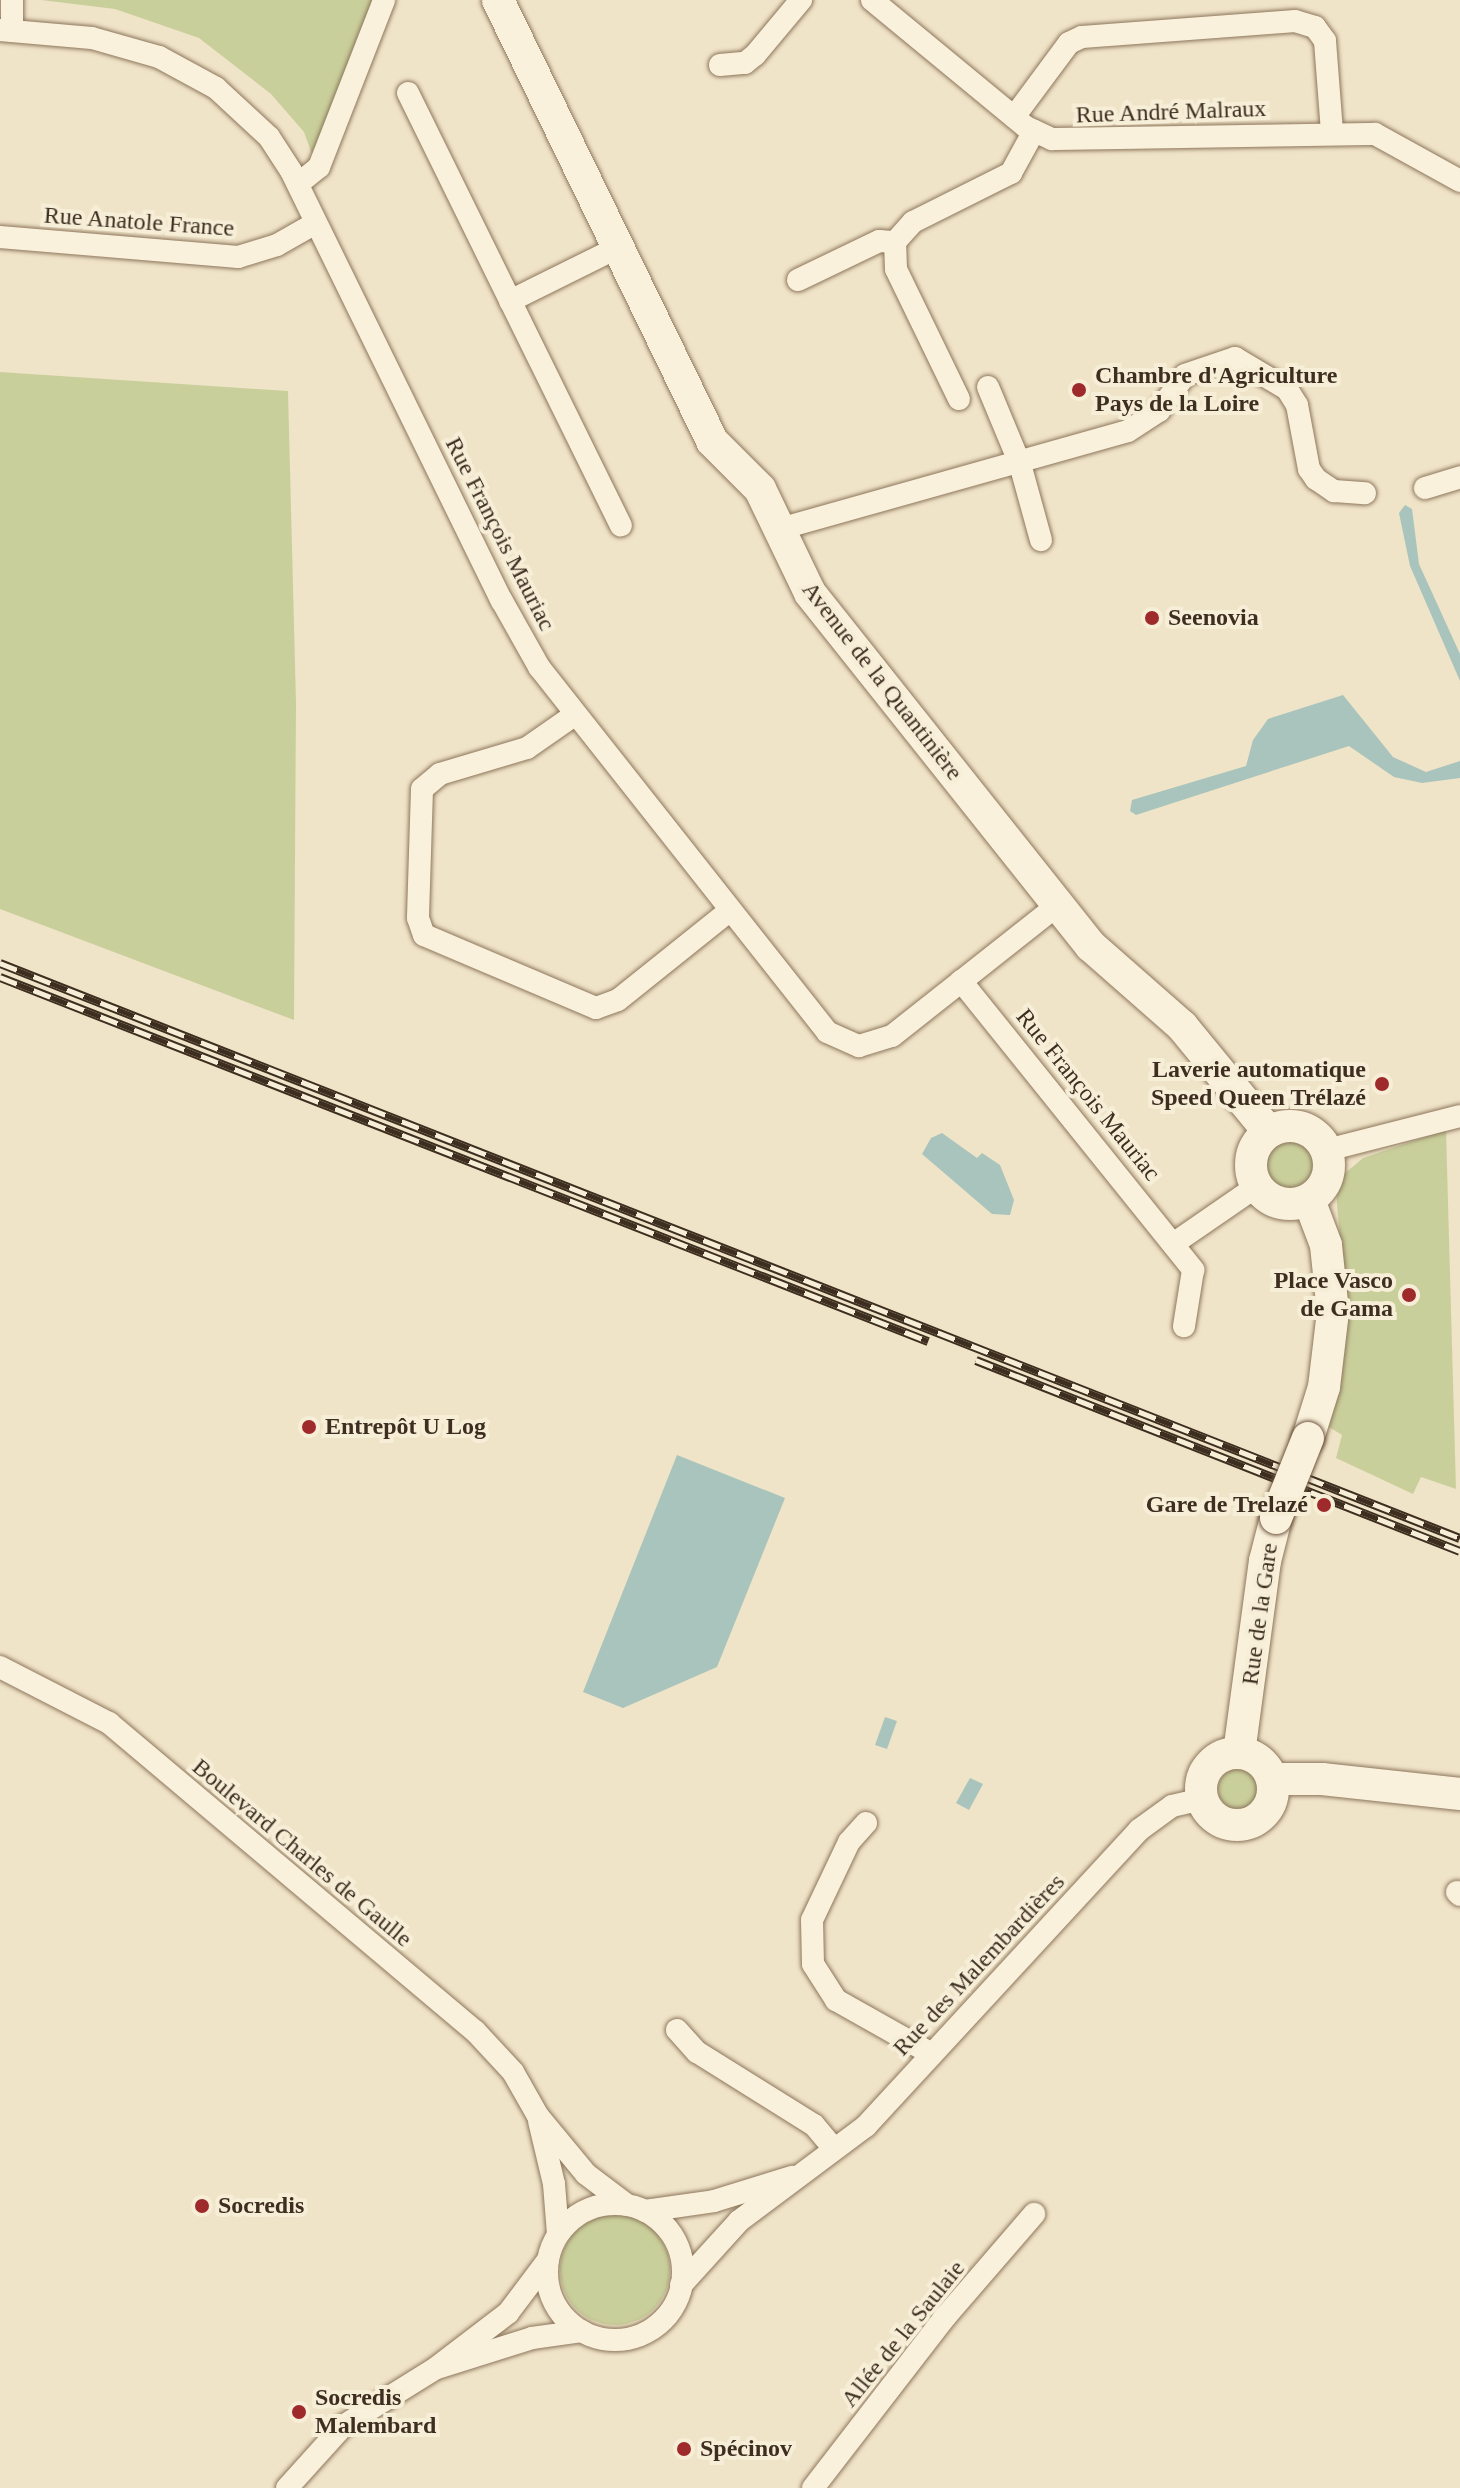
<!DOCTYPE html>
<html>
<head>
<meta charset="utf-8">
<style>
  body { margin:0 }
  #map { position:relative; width:1460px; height:2488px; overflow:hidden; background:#f0e4c8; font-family:Georgia,serif }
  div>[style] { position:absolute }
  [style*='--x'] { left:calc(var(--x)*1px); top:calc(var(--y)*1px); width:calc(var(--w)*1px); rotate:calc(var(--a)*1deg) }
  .green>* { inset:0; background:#c9cf9b }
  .round { border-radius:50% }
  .water>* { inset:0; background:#a9c4bc }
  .roads { filter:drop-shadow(0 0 2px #8d765c) drop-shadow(0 0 2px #8d765c) }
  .street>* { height:22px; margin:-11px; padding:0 11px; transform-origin:11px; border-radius:11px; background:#faf1dc }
  .street>.ring { margin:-11px; padding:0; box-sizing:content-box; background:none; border:22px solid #faf1dc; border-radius:50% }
  .secondary>* { height:32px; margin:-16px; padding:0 16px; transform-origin:16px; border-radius:16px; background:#faf1dc }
  .secondary>.ring { margin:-16px; padding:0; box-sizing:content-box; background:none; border:32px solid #faf1dc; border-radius:50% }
  .rail>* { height:9px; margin-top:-4.5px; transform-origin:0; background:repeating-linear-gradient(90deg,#f7eed8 0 18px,#3d2e20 0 36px); box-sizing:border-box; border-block:2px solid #3d2e20 }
  .bridges { filter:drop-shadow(0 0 2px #6f573f) drop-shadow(0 0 2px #6f573f) }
  .secondary-bridge>* { height:32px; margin:-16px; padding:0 16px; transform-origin:16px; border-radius:16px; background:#faf1dc }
  .dots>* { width:22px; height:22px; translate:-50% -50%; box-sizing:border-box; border:4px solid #f7eed8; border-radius:50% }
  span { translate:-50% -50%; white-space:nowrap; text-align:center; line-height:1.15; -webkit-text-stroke:8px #f7eed8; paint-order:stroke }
  .street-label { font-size:24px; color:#3d2e20 }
  .poi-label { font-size:24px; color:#3d2e20; font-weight:700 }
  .left { translate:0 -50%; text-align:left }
  .right { translate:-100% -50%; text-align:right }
</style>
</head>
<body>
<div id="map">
  <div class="green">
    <div style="clip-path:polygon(41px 0,373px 0,314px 160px,304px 132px,271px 94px,199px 38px,115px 9px)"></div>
    <div style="clip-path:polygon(0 372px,288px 391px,296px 703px,294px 1020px,0 909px)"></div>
    <div style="clip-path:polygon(1446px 1130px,1456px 1489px,1421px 1477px,1413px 1494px,1336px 1458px,1342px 1435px,1324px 1424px,1347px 1326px,1336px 1191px,1343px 1175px,1363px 1158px)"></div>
    <div class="round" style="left:1265px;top:1138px;width:52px;height:52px"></div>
    <div class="round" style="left:1218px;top:1769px;width:40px;height:40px"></div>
    <div class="round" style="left:560px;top:2215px;width:110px;height:110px"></div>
  </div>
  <div class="water">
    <div style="clip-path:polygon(1405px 505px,1412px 509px,1419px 564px,1460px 654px,1460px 681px,1410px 566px,1399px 513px)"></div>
    <div style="clip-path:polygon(1343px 695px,1393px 757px,1426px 772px,1460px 761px,1460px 778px,1422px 783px,1394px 777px,1349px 746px,1136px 815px,1130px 811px,1132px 800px,1246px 766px,1253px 740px,1268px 719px)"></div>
    <div style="clip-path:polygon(942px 1133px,977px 1158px,982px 1153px,1000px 1165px,1014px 1200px,1010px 1215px,992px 1214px,922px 1154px,931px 1138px)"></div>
    <div style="clip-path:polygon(677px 1455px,785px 1498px,717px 1667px,623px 1708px,583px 1692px)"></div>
    <div style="clip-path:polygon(885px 1717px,897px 1721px,887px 1749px,875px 1745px)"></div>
    <div style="clip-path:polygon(970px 1778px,983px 1784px,969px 1810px,956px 1803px)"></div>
  </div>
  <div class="roads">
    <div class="street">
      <div style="--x:12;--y:0;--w:31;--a:90"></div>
      <div style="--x:872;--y:0;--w:200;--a:39.5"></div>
      <div style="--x:1026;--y:127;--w:29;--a:25"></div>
      <div style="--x:1052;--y:139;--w:323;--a:-0.9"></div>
      <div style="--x:1375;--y:134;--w:97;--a:28.9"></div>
      <div style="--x:0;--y:30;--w:92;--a:5"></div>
      <div style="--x:92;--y:38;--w:70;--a:15.8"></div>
      <div style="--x:159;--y:57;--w:65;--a:28.5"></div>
      <div style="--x:216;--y:88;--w:72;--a:42.8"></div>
      <div style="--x:269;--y:137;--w:40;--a:57.1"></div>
      <div style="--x:291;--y:171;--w:479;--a:63.9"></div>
      <div style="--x:502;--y:601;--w:76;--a:60.7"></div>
      <div style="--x:539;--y:667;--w:465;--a:51.7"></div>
      <div style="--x:827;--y:1032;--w:35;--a:24"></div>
      <div style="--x:859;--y:1046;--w:34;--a:-17"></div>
      <div style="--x:892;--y:1036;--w:211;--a:-38.3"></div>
      <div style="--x:720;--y:65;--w:25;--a:-5"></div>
      <div style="--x:745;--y:63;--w:13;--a:-39"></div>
      <div style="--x:755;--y:55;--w:72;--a:-50.1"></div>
      <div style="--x:408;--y:93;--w:482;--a:63.8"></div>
      <div style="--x:1014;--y:117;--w:92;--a:-53.4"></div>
      <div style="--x:1069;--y:43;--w:14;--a:-25"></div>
      <div style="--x:1082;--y:37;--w:214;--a:-4.3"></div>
      <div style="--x:1295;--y:21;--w:21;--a:17"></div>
      <div style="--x:1315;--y:27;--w:17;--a:54"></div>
      <div style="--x:1325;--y:41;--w:92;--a:85.6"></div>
      <div style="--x:298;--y:184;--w:27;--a:-39"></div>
      <div style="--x:319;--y:167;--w:179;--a:-68.7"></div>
      <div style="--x:0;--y:237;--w:239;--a:4.8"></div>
      <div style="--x:238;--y:257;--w:41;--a:-17.1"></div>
      <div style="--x:277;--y:245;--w:43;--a:-29.6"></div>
      <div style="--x:798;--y:280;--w:90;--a:-25.7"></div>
      <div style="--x:879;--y:241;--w:16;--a:4"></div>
      <div style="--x:510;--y:301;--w:122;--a:-26.4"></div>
      <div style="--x:988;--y:387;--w:83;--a:67.4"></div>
      <div style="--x:1020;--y:464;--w:79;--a:74.6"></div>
      <div style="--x:959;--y:399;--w:144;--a:-115.9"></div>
      <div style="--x:896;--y:269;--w:27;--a:-92"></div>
      <div style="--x:895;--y:242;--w:27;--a:-48"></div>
      <div style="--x:913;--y:222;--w:110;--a:-26.6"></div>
      <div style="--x:1011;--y:173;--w:48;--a:-61.3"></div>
      <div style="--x:1425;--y:488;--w:37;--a:-17"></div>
      <div style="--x:783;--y:528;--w:358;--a:-15.7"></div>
      <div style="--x:1128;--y:431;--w:37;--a:-33"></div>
      <div style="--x:1159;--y:411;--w:44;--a:-54.2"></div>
      <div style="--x:1185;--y:375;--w:53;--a:-18.8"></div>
      <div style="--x:1235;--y:358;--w:61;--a:30.8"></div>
      <div style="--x:1287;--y:389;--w:19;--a:58"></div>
      <div style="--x:1297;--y:405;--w:65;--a:79.4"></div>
      <div style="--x:1309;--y:469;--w:12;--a:55"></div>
      <div style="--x:1316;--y:479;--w:22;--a:34"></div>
      <div style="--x:1334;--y:491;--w:31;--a:4"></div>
      <div style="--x:573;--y:716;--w:56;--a:145.2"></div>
      <div style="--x:527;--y:748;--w:91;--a:163.4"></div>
      <div style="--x:440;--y:774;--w:23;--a:140"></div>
      <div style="--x:422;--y:789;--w:129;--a:91.8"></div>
      <div style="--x:418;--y:918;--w:18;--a:71"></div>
      <div style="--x:424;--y:935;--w:187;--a:23"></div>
      <div style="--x:596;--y:1008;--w:23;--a:-20"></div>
      <div style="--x:618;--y:1000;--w:142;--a:-38.7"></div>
      <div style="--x:961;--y:981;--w:371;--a:51.2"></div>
      <div style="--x:1193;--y:1270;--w:57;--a:99.1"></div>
      <div style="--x:1327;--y:1150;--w:137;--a:-14.3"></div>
      <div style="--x:1173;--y:1244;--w:102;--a:-34.6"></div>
      <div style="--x:0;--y:1667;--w:123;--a:27.2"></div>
      <div style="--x:109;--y:1723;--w:478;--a:40.1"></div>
      <div style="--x:475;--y:2031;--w:56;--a:47.2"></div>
      <div style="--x:513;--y:2072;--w:51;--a:60.4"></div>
      <div style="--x:538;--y:2116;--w:75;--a:50.4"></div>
      <div style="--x:586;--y:2174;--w:51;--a:37.1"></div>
      <div style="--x:866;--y:1823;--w:25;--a:132"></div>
      <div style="--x:849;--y:1842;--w:86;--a:115.4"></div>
      <div style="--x:812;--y:1920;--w:44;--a:88.7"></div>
      <div style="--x:813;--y:1964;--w:43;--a:57.4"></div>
      <div style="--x:836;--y:2000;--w:110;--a:29.4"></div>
      <div style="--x:1457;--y:1892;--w:4;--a:45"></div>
      <div style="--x:677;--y:2030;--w:30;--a:48"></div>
      <div style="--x:697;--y:2052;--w:138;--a:32"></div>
      <div style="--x:814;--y:2125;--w:31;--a:50"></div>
      <div style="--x:539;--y:2121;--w:65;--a:76.6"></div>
      <div style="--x:554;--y:2184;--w:50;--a:85.4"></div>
      <div class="ring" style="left:547px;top:2204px;width:114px;height:114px"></div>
      <div style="--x:645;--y:2211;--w:70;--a:-8.2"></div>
      <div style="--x:714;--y:2201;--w:82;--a:-17.1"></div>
      <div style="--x:681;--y:2285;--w:86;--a:-47.8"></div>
      <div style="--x:739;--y:2221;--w:159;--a:-36.8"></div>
      <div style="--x:866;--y:2126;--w:403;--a:-47.3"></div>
      <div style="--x:1139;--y:1830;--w:41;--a:-36"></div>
      <div style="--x:1172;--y:1806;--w:31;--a:-13"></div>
      <div style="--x:437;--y:2368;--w:100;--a:-17.5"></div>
      <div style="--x:532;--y:2338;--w:50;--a:-8"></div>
      <div style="--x:287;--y:2488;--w:84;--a:-47.9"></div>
      <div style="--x:343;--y:2426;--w:110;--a:-31.9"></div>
      <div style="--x:436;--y:2368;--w:91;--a:-37.4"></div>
      <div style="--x:508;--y:2313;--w:66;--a:-53"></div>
      <div style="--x:813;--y:2488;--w:217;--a:-52.3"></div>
      <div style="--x:946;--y:2316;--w:135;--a:-49.2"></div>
    </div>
    <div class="secondary">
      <div style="--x:498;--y:0;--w:490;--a:64.1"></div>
      <div style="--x:712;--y:441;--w:68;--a:45"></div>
      <div style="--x:760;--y:489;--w:115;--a:64.3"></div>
      <div style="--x:810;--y:593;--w:451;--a:51.5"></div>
      <div style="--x:1091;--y:946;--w:121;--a:41.3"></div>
      <div style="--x:1182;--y:1026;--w:137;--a:50.6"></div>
      <div class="ring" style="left:1251px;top:1126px;width:46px;height:46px"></div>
      <div style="--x:1308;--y:1438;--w:53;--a:-72.6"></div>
      <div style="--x:1324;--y:1387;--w:76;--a:-83.2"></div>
      <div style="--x:1333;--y:1312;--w:67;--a:-96"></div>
      <div style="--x:1326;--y:1245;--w:48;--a:-110.7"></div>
      <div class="ring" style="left:1201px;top:1753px;width:40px;height:40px"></div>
      <div style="--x:1239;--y:1753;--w:194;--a:-82.3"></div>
      <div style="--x:1265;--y:1561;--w:44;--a:-75.7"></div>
      <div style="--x:1272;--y:1779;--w:50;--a:0"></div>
      <div style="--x:1322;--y:1779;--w:139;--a:6.2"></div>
    </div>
  </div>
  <div class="rail">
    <div style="--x:0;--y:963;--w:1569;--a:21.5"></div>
    <div style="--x:0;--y:977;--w:997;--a:21.42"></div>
    <div style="--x:976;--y:1360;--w:520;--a:21.54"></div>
  </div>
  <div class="bridges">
    <div class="secondary-bridge">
      <div style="--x:1276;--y:1518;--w:86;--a:-68.2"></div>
    </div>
  </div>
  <div class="dots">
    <div style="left:1079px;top:390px;background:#9e2a2b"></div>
    <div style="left:1152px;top:618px;background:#9e2a2b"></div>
    <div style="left:1382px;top:1084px;background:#9e2a2b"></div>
    <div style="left:1409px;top:1295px;background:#9e2a2b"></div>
    <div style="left:309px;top:1427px;background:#9e2a2b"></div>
    <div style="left:1324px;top:1505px;background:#9e2a2b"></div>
    <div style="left:202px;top:2206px;background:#9e2a2b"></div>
    <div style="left:299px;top:2412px;background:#9e2a2b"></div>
    <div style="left:684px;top:2449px;background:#9e2a2b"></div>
  </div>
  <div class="street-label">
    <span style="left:1171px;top:112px;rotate:-2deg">Rue André Malraux</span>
    <span style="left:139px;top:222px;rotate:4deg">Rue Anatole France</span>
    <span style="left:500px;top:534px;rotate:63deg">Rue François Mauriac</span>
    <span style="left:882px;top:681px;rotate:52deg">Avenue de la Quantinière</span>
    <span style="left:1088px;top:1095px;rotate:51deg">Rue François Mauriac</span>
    <span style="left:1260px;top:1614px;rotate:-82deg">Rue de la Gare</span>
    <span style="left:302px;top:1853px;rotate:40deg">Boulevard Charles de Gaulle</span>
    <span style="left:979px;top:1965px;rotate:-47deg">Rue des Malembardières</span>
    <span style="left:903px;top:2334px;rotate:-51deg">Allée de la Saulaie</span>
  </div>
  <div class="poi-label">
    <span class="left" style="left:1095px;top:390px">Chambre d'Agriculture<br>Pays de la Loire</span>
    <span class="left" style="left:1168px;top:618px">Seenovia</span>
    <span class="right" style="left:1366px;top:1084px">Laverie automatique<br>Speed Queen Trélazé</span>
    <span class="right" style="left:1393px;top:1295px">Place Vasco<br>de Gama</span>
    <span class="left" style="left:325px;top:1427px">Entrepôt U Log</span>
    <span class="right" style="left:1308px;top:1505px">Gare de Trelazé</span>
    <span class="left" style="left:218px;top:2206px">Socredis</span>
    <span class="left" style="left:315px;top:2412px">Socredis<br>Malembard</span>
    <span class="left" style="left:700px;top:2449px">Spécinov</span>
  </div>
</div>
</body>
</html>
